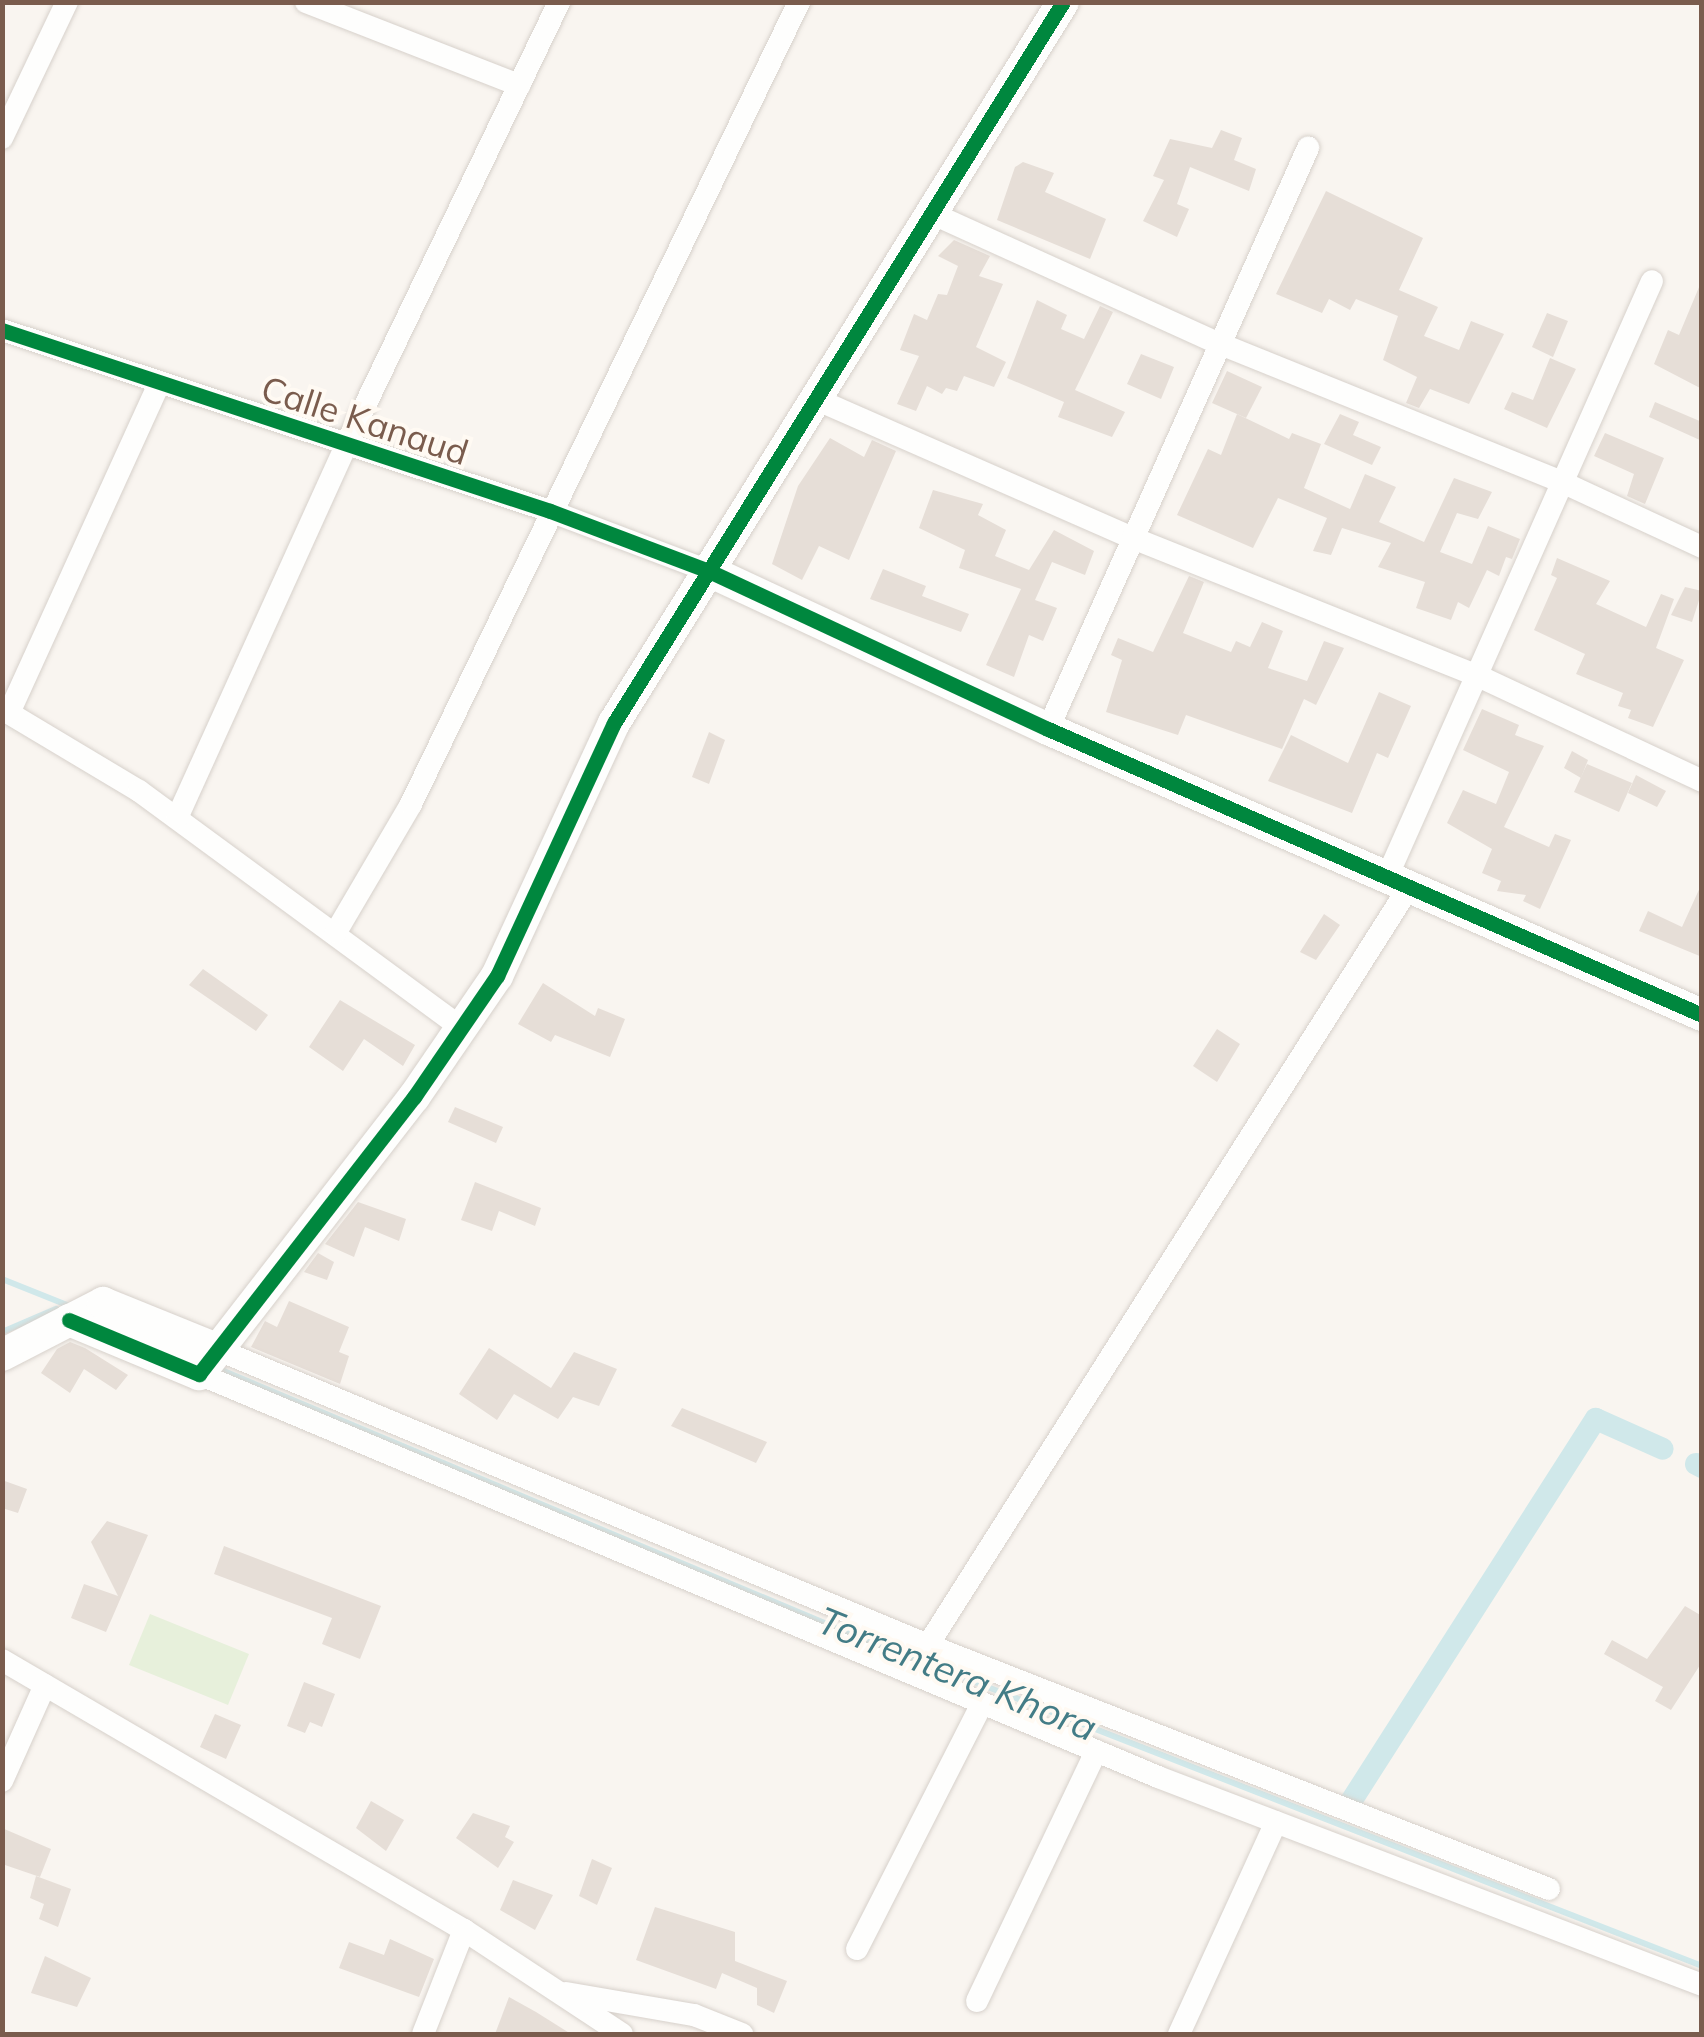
<!DOCTYPE html>
<html>
<head>
<meta charset="utf-8">
<style>
  body { margin:0 }
  #map { position:relative; width:1704px; height:2037px; overflow:hidden; background:#f9f5f0; font-family:Mulish,sans-serif }
  div>[style] { position:absolute }
  [style*='--x'] { left:calc(var(--x)*1px); top:calc(var(--y)*1px); width:calc(var(--w)*1px); rotate:calc(var(--a)*1deg) }
  .green>* { inset:0; background:#e7f0db }
  .stream>* { height:6px; margin:-3px; padding:0 3px; transform-origin:3px; border-radius:3px; background:#d0e8ea }
  .canal>* { height:22px; margin:-11px; padding:0 11px; transform-origin:11px; border-radius:11px; background:#d0e8ea }
  .building>* { inset:0; background:#e6ded7 }
  .roads { filter:drop-shadow(0 0 2px #d7d1cb) drop-shadow(0 0 2px #d7d1cb) }
  .street>* { height:22px; margin:-11px; padding:0 11px; transform-origin:11px; border-radius:11px; background:#fefefd }
  .secondary>* { height:32px; margin:-16px; padding:0 16px; transform-origin:16px; border-radius:16px; background:#fefefd }
  .cycleway>* { height:15px; margin:-7.5px; padding:0 7.5px; transform-origin:7.5px; border-radius:7.5px; background:#00873e }
  span { translate:-50% -50%; white-space:nowrap; text-align:center; line-height:1.15; -webkit-text-stroke:8px #fffaf3; paint-order:stroke }
  .street-label { font-size:35px; color:#7a5c4d }
  .water-label { font-size:38px; color:#437c86; font-style:italic }
  .frame { position:absolute; inset:0; border:5px solid #7a5c4d; pointer-events:none }
</style>
</head>
<body>
<div id="map">
  <div class="green">
    <div style="clip-path:polygon(150px 1614px,249px 1654px,228px 1705px,129px 1665px)"></div>
  </div>
  <div class="stream">
    <div style="--x:2;--y:1279;--w:70;--a:21.8"></div>
    <div style="--x:2;--y:1332;--w:59;--a:-23.1"></div>
    <div style="--x:219;--y:1369;--w:667;--a:22.76"></div>
    <div style="--x:834;--y:1627;--w:932;--a:21.33"></div>
  </div>
  <div class="canal">
    <div style="--x:1696;--y:1464;--w:7;--a:27"></div>
    <div style="--x:1350;--y:1803;--w:456;--a:-57.4"></div>
    <div style="--x:1596;--y:1419;--w:73;--a:24.1"></div>
  </div>
  <div class="building">
    <div style="clip-path:polygon(1221px 130px,1242px 138px,1234px 160px,1256px 169px,1249px 191px,1190px 167px,1177px 204px,1189px 209px,1177px 237px,1143px 221px,1164px 180px,1153px 176px,1170px 139px,1212px 148px)"></div>
    <div style="clip-path:polygon(1023px 162px,1054px 173px,1045px 192px,1106px 219px,1090px 259px,997px 220px,1015px 167px)"></div>
    <div style="clip-path:polygon(1326px 191px,1423px 238px,1399px 290px,1438px 307px,1424px 336px,1459px 350px,1471px 321px,1504px 334px,1469px 404px,1430px 389px,1419px 408px,1406px 403px,1417px 377px,1383px 360px,1398px 316px,1356px 299px,1350px 310px,1329px 299px,1322px 313px,1276px 294px)"></div>
    <div style="clip-path:polygon(954px 240px,990px 256px,979px 276px,1003px 284px,976px 347px,1006px 362px,994px 387px,964px 376px,957px 391px,946px 388px,942px 394px,927px 386px,916px 411px,897px 404px,919px 356px,900px 350px,914px 314px,927px 320px,938px 294px,947px 295px,958px 266px,938px 256px)"></div>
    <div style="clip-path:polygon(1702px 280px,1702px 389px,1654px 364px,1668px 330px,1679px 335px)"></div>
    <div style="clip-path:polygon(1037px 300px,1067px 315px,1061px 329px,1084px 339px,1100px 306px,1113px 312px,1075px 390px,1125px 412px,1112px 437px,1058px 417px,1064px 402px,1007px 378px)"></div>
    <div style="clip-path:polygon(1547px 313px,1568px 321px,1553px 357px,1532px 347px)"></div>
    <div style="clip-path:polygon(1141px 354px,1174px 367px,1161px 399px,1127px 384px)"></div>
    <div style="clip-path:polygon(1550px 358px,1576px 369px,1547px 428px,1504px 409px,1512px 392px,1533px 400px)"></div>
    <div style="clip-path:polygon(1227px 371px,1262px 387px,1246px 418px,1212px 403px)"></div>
    <div style="clip-path:polygon(1655px 402px,1702px 422px,1702px 441px,1649px 417px)"></div>
    <div style="clip-path:polygon(1237px 414px,1289px 439px,1292px 433px,1321px 444px,1304px 488px,1350px 509px,1365px 474px,1396px 487px,1379px 522px,1424px 542px,1454px 478px,1492px 492px,1478px 519px,1457px 513px,1440px 552px,1472px 564px,1488px 526px,1520px 539px,1512px 559px,1506px 557px,1499px 576px,1487px 570px,1469px 608px,1458px 602px,1451px 620px,1416px 608px,1425px 582px,1378px 567px,1391px 543px,1342px 528px,1331px 555px,1313px 551px,1327px 518px,1278px 498px,1253px 548px,1177px 515px,1208px 449px,1221px 455px)"></div>
    <div style="clip-path:polygon(1340px 414px,1359px 422px,1353px 435px,1381px 447px,1372px 465px,1324px 444px)"></div>
    <div style="clip-path:polygon(1605px 433px,1664px 458px,1645px 504px,1627px 496px,1634px 474px,1594px 456px)"></div>
    <div style="clip-path:polygon(830px 438px,864px 457px,872px 440px,896px 451px,849px 560px,819px 546px,802px 580px,772px 564px,798px 486px)"></div>
    <div style="clip-path:polygon(933px 490px,983px 504px,978px 515px,1006px 530px,995px 556px,1029px 570px,1054px 530px,1094px 551px,1085px 575px,1052px 562px,1035px 600px,1057px 608px,1043px 641px,1029px 635px,1014px 677px,986px 665px,1021px 589px,959px 568px,965px 550px,919px 528px)"></div>
    <div style="clip-path:polygon(1557px 558px,1610px 581px,1596px 604px,1646px 627px,1661px 594px,1674px 599px,1656px 648px,1684px 660px,1653px 727px,1628px 718px,1631px 710px,1618px 706px,1623px 693px,1576px 674px,1585px 654px,1534px 630px,1557px 578px,1551px 575px)"></div>
    <div style="clip-path:polygon(883px 569px,926px 586px,922px 596px,969px 614px,961px 632px,870px 599px)"></div>
    <div style="clip-path:polygon(1189px 576px,1204px 582px,1183px 633px,1231px 652px,1236px 641px,1250px 647px,1262px 622px,1283px 631px,1268px 668px,1307px 681px,1324px 641px,1344px 648px,1316px 705px,1304px 699px,1282px 749px,1186px 715px,1178px 735px,1106px 712px,1122px 660px,1111px 655px,1118px 638px,1153px 652px)"></div>
    <div style="clip-path:polygon(1685px 587px,1702px 591px,1692px 622px,1671px 615px)"></div>
    <div style="clip-path:polygon(1379px 692px,1411px 706px,1388px 758px,1377px 753px,1352px 813px,1268px 781px,1291px 735px,1348px 763px)"></div>
    <div style="clip-path:polygon(1482px 709px,1519px 725px,1515px 735px,1544px 746px,1504px 827px,1549px 847px,1555px 834px,1571px 840px,1540px 909px,1523px 901px,1526px 895px,1497px 891px,1501px 881px,1482px 873px,1492px 849px,1447px 823px,1463px 790px,1496px 804px,1509px 772px,1463px 750px)"></div>
    <div style="clip-path:polygon(709px 732px,725px 740px,709px 784px,692px 777px)"></div>
    <div style="clip-path:polygon(1572px 751px,1588px 760px,1581px 778px,1564px 768px)"></div>
    <div style="clip-path:polygon(1587px 764px,1632px 783px,1619px 812px,1574px 792px)"></div>
    <div style="clip-path:polygon(1636px 775px,1666px 791px,1657px 807px,1628px 793px)"></div>
    <div style="clip-path:polygon(1702px 883px,1702px 957px,1639px 931px,1648px 911px,1682px 927px)"></div>
    <div style="clip-path:polygon(1324px 914px,1340px 925px,1316px 960px,1300px 952px)"></div>
    <div style="clip-path:polygon(203px 969px,268px 1015px,256px 1031px,189px 985px)"></div>
    <div style="clip-path:polygon(543px 983px,595px 1016px,598px 1008px,625px 1019px,610px 1057px,555px 1035px,551px 1042px,518px 1024px)"></div>
    <div style="clip-path:polygon(340px 1000px,415px 1045px,403px 1066px,364px 1039px,343px 1071px,309px 1047px)"></div>
    <div style="clip-path:polygon(1217px 1029px,1240px 1044px,1217px 1082px,1193px 1066px)"></div>
    <div style="clip-path:polygon(455px 1107px,503px 1127px,496px 1143px,448px 1122px)"></div>
    <div style="clip-path:polygon(475px 1182px,541px 1208px,535px 1226px,499px 1211px,492px 1231px,461px 1220px)"></div>
    <div style="clip-path:polygon(358px 1202px,406px 1219px,399px 1241px,365px 1227px,354px 1257px,325px 1244px)"></div>
    <div style="clip-path:polygon(318px 1253px,334px 1262px,327px 1280px,304px 1272px)"></div>
    <div style="clip-path:polygon(289px 1301px,349px 1327px,339px 1352px,349px 1356px,340px 1384px,251px 1347px,265px 1321px,277px 1327px)"></div>
    <div style="clip-path:polygon(70px 1342px,85px 1348px,128px 1375px,116px 1390px,84px 1369px,70px 1393px,41px 1373px,57px 1349px)"></div>
    <div style="clip-path:polygon(489px 1348px,551px 1388px,574px 1352px,617px 1369px,599px 1406px,573px 1397px,558px 1419px,514px 1394px,497px 1420px,459px 1394px)"></div>
    <div style="clip-path:polygon(682px 1408px,767px 1442px,756px 1463px,671px 1426px)"></div>
    <div style="clip-path:polygon(2px 1480px,27px 1489px,18px 1513px,2px 1508px)"></div>
    <div style="clip-path:polygon(107px 1521px,148px 1535px,106px 1632px,71px 1618px,84px 1584px,118px 1596px,91px 1542px)"></div>
    <div style="clip-path:polygon(224px 1546px,381px 1606px,360px 1659px,322px 1644px,332px 1618px,214px 1574px)"></div>
    <div style="clip-path:polygon(1685px 1606px,1702px 1616px,1702px 1662px,1671px 1710px,1655px 1701px,1663px 1687px,1604px 1654px,1612px 1640px,1647px 1659px)"></div>
    <div style="clip-path:polygon(304px 1682px,335px 1694px,322px 1727px,310px 1722px,305px 1733px,287px 1726px)"></div>
    <div style="clip-path:polygon(215px 1714px,241px 1725px,226px 1759px,200px 1747px)"></div>
    <div style="clip-path:polygon(371px 1801px,404px 1820px,386px 1851px,356px 1828px)"></div>
    <div style="clip-path:polygon(473px 1813px,510px 1826px,505px 1837px,514px 1842px,498px 1868px,456px 1838px)"></div>
    <div style="clip-path:polygon(2px 1828px,51px 1849px,40px 1877px,2px 1864px)"></div>
    <div style="clip-path:polygon(592px 1859px,612px 1868px,597px 1905px,579px 1896px)"></div>
    <div style="clip-path:polygon(36px 1876px,71px 1889px,58px 1927px,39px 1919px,44px 1904px,30px 1898px)"></div>
    <div style="clip-path:polygon(513px 1880px,553px 1895px,535px 1930px,500px 1910px)"></div>
    <div style="clip-path:polygon(655px 1907px,735px 1932px,735px 1961px,787px 1981px,774px 2013px,757px 2005px,757px 1988px,722px 1973px,716px 1989px,636px 1960px)"></div>
    <div style="clip-path:polygon(390px 1939px,434px 1959px,419px 1997px,339px 1968px,349px 1942px,384px 1955px)"></div>
    <div style="clip-path:polygon(45px 1956px,91px 1978px,77px 2007px,31px 1993px)"></div>
    <div style="clip-path:polygon(509px 1997px,536px 2012px,571px 2034px,495px 2034px)"></div>
  </div>
  <div class="roads">
    <div class="street">
      <div style="--x:306;--y:2;--w:229;--a:21.3"></div>
      <div style="--x:2;--y:138;--w:151;--a:-64.5"></div>
      <div style="--x:931;--y:213;--w:315;--a:24.4"></div>
      <div style="--x:1218;--y:343;--w:373;--a:22"></div>
      <div style="--x:1564;--y:483;--w:152;--a:24.9"></div>
      <div style="--x:2;--y:330;--w:577;--a:18.28"></div>
      <div style="--x:550;--y:511;--w:170;--a:20.7"></div>
      <div style="--x:818;--y:400;--w:344;--a:23.7"></div>
      <div style="--x:1133;--y:538;--w:369;--a:21.8"></div>
      <div style="--x:1476;--y:675;--w:250;--a:25.1"></div>
      <div style="--x:2;--y:709;--w:160;--a:30.9"></div>
      <div style="--x:139;--y:791;--w:401;--a:36.3"></div>
      <div style="--x:9;--y:713;--w:362;--a:-65.5"></div>
      <div style="--x:1048;--y:729;--w:637;--a:-65.89"></div>
      <div style="--x:177;--y:818;--w:407;--a:-65.6"></div>
      <div style="--x:345;--y:447;--w:494;--a:-64.3"></div>
      <div style="--x:1387;--y:877;--w:652;--a:-66.03"></div>
      <div style="--x:336;--y:932;--w:148;--a:-59.6"></div>
      <div style="--x:411;--y:804;--w:891;--a:-64.18"></div>
      <div style="--x:214;--y:1348;--w:773;--a:22.59"></div>
      <div style="--x:928;--y:1645;--w:667;--a:21.45"></div>
      <div style="--x:199;--y:1374;--w:1040;--a:22.79"></div>
      <div style="--x:1158;--y:1777;--w:582;--a:20.92"></div>
      <div style="--x:928;--y:1645;--w:898;--a:-57.6"></div>
      <div style="--x:2;--y:1660;--w:535;--a:30.3"></div>
      <div style="--x:464;--y:1930;--w:189;--a:33.4"></div>
      <div style="--x:2;--y:1781;--w:105;--a:-65.9"></div>
      <div style="--x:857;--y:1949;--w:275;--a:-63"></div>
      <div style="--x:566;--y:1993;--w:130;--a:9.8"></div>
      <div style="--x:694;--y:2015;--w:52;--a:21.6"></div>
      <div style="--x:977;--y:2001;--w:277;--a:-64.5"></div>
      <div style="--x:423;--y:2034;--w:112;--a:-68.5"></div>
      <div style="--x:1179;--y:2034;--w:233;--a:-65.4"></div>
    </div>
    <div class="secondary">
      <div style="--x:709;--y:571;--w:374;--a:25"></div>
      <div style="--x:1048;--y:729;--w:714;--a:23.62"></div>
      <div style="--x:69;--y:1320;--w:141;--a:22.6"></div>
      <div style="--x:199;--y:1374;--w:351;--a:-52.2"></div>
      <div style="--x:414;--y:1097;--w:147;--a:-55.6"></div>
      <div style="--x:497;--y:976;--w:279;--a:-65.2"></div>
      <div style="--x:614;--y:723;--w:849;--a:-58.09"></div>
      <div style="--x:2;--y:1355;--w:114;--a:-27.2"></div>
      <div style="--x:103;--y:1303;--w:120;--a:22.1"></div>
    </div>
  </div>
  <div class="cycleway">
    <div style="--x:2;--y:330;--w:577;--a:18.28"></div>
    <div style="--x:550;--y:511;--w:170;--a:20.7"></div>
    <div style="--x:709;--y:571;--w:374;--a:25"></div>
    <div style="--x:1048;--y:729;--w:714;--a:23.62"></div>
    <div style="--x:69;--y:1320;--w:141;--a:22.6"></div>
    <div style="--x:199;--y:1374;--w:351;--a:-52.2"></div>
    <div style="--x:414;--y:1097;--w:147;--a:-55.6"></div>
    <div style="--x:497;--y:976;--w:279;--a:-65.2"></div>
    <div style="--x:614;--y:723;--w:849;--a:-58.09"></div>
  </div>
  <div class="street-label">
    <span style="left:365px;top:420px;rotate:18deg">Calle Kanaud</span>
  </div>
  <div class="water-label">
    <span style="left:957px;top:1674px;rotate:22deg">Torrentera Khora</span>
  </div>
  <div class="frame"></div>
</div>
</body>
</html>
